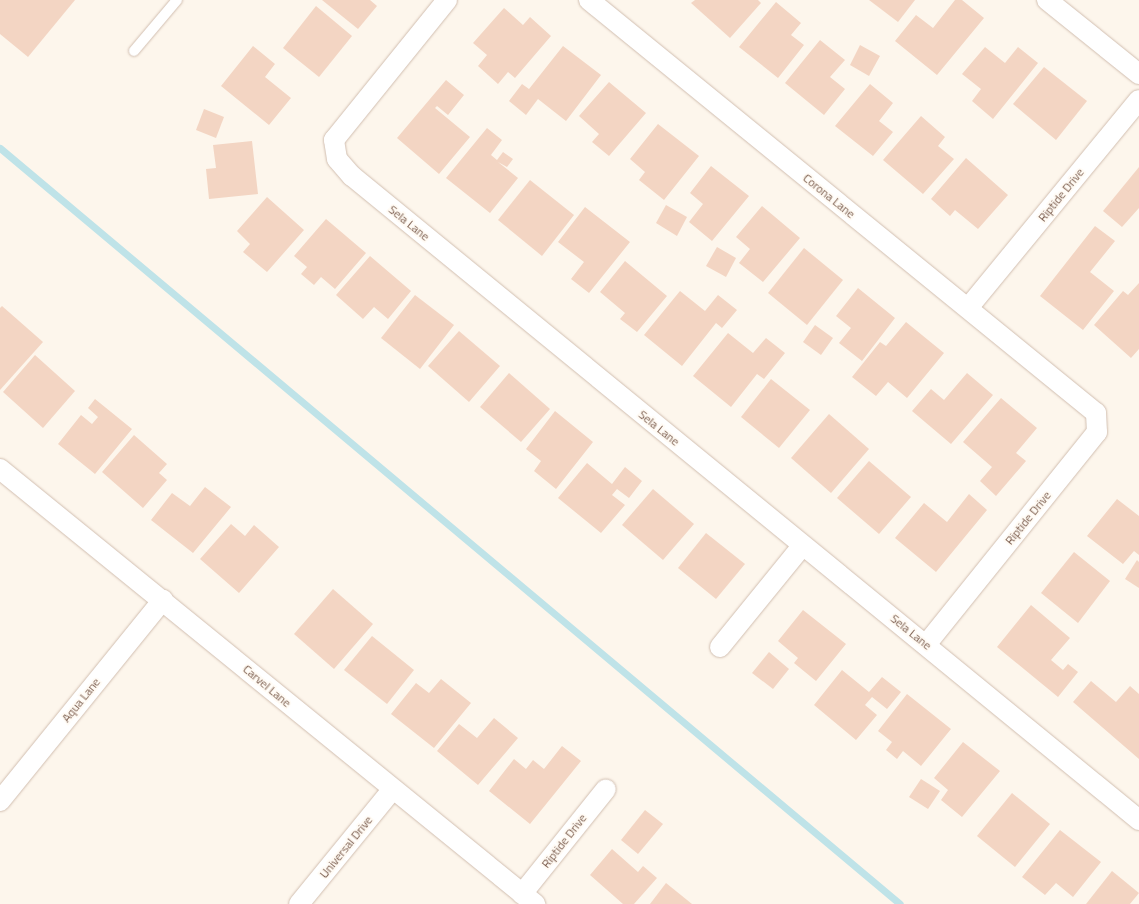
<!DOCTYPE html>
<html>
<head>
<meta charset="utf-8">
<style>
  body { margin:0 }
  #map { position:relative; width:1139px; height:904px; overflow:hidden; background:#fdf6ec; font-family:"Titillium Web",sans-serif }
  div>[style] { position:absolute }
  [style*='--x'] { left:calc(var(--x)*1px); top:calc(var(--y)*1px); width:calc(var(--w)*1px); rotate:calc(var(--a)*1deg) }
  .stream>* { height:7px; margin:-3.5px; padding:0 3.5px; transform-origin:3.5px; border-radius:3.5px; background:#bfe3e8 }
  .building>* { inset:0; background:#f3d5c3 }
  .roads { filter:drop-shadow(0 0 1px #d1beb0) drop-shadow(0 0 1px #d1beb0) }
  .service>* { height:10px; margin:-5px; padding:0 5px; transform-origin:5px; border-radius:5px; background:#fff }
  .minor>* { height:20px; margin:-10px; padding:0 10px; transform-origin:10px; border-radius:10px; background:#fff }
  span { translate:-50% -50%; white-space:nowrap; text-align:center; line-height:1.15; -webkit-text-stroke:3.5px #fffaf3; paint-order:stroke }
  .street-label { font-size:12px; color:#7a5c4d }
</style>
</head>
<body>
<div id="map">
  <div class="stream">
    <div style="--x:0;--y:148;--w:1175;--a:40.03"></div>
  </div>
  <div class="building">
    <div style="clip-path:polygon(0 0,75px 0,28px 57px,0 34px)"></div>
    <div style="clip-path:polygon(322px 0,370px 0,377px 6px,358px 29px)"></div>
    <div style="clip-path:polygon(695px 0,758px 0,761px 3px,730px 38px,691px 3px)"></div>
    <div style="clip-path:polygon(869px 0,915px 0,898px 22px)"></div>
    <div style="clip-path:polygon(955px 0,962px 0,984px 18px,937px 75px,895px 41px,916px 15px,933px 28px)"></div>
    <div style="clip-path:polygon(776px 2px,801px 23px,791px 35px,804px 45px,778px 78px,739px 47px)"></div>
    <div style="clip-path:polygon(316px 6px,352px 36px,319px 77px,283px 48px)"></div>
    <div style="clip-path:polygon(504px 8px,523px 25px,530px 17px,551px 36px,515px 78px,508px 72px,498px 84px,478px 66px,487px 55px,473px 43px)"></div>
    <div style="clip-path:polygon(820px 40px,845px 60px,830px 77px,845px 89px,824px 115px,785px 83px)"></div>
    <div style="clip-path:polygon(860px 45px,880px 56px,869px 76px,850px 65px)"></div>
    <div style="clip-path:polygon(253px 46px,275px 64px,265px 77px,291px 98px,269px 125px,221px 86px)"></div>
    <div style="clip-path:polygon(563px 46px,601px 75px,566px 121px,538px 99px,526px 115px,509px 101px,522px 84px,529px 89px)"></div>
    <div style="clip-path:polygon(985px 47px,1005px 63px,1018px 47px,1038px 63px,993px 119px,972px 101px,981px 89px,962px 74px)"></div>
    <div style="clip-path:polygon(1044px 67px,1087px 101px,1056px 140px,1013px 104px)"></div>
    <div style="clip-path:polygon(446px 80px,464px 95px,448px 115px,437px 106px,435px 108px,470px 137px,439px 174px,397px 138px)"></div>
    <div style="clip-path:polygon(609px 82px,646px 113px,609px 156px,592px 142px,599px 134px,579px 116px)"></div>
    <div style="clip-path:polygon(870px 84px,893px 103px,879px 121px,893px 132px,873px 156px,835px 126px)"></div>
    <div style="clip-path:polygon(204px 109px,224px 117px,216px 138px,196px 130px)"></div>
    <div style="clip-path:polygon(921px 116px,945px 137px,938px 146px,954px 159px,923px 194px,883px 160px)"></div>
    <div style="clip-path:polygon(658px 124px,699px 156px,664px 200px,639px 180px,645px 172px,630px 159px)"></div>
    <div style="clip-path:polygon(487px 128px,502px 140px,491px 155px,497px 160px,503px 152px,513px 159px,507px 167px,498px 162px,518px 178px,490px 213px,446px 178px)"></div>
    <div style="clip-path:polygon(252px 141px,258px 194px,209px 199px,206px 169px,216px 168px,213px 145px)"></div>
    <div style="clip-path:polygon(966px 158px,1008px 195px,978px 229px,955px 210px,950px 216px,931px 199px)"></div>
    <div style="clip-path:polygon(711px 166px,749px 196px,712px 241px,689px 222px,703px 204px,690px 193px)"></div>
    <div style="clip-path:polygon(1139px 167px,1139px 208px,1122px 227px,1103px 211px)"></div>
    <div style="clip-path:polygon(530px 180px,574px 215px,542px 256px,498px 220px)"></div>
    <div style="clip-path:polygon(267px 197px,304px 230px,267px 272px,243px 252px,250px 244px,237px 231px)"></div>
    <div style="clip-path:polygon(666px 205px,687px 217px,677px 236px,656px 223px)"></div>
    <div style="clip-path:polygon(762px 206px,800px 238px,763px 282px,739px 263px,750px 249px,736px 237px)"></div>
    <div style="clip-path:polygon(585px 207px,630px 242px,589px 293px,571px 279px,584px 262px,558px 242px)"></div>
    <div style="clip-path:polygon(326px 219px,366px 253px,335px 289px,321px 277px,314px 285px,301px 274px,307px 267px,294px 256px)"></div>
    <div style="clip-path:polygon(1095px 226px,1115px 241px,1090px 272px,1114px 291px,1083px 330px,1040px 296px)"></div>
    <div style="clip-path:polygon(717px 247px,736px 258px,726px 277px,706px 266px)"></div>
    <div style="clip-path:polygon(804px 248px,843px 280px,807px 325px,768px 293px)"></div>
    <div style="clip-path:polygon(370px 256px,411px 291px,388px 319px,374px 307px,363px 319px,336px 295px)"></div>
    <div style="clip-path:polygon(625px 261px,667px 296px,637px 332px,620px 319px,625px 313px,600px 292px)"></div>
    <div style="clip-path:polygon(1139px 283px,1139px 349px,1131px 358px,1094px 325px,1123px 291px,1128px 295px)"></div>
    <div style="clip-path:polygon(858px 288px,895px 318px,862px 361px,839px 343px,851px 328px,836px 316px)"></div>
    <div style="clip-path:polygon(680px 291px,705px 311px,718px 295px,737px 310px,722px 328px,716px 323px,682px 366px,644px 335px)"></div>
    <div style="clip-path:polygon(415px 295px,454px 325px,420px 369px,381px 338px)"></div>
    <div style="clip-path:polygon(2px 306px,43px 342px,0 390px,0 308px)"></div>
    <div style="clip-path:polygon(906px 322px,944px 353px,907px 398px,888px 382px,876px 396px,852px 377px,880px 342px,886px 346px)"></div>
    <div style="clip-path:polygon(815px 325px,833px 338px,821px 355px,803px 342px)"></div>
    <div style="clip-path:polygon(459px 331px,500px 366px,469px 402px,428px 366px)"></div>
    <div style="clip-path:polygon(728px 333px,753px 353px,766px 338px,785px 353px,764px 379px,757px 374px,731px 407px,693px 376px)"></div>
    <div style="clip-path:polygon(35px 355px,75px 391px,43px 428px,3px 392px)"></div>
    <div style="clip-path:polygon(509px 373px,550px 409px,521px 442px,480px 407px)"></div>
    <div style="clip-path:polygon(967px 373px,993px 395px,951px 444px,912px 411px,931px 389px,944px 400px)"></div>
    <div style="clip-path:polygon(771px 379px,810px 410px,779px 448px,741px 417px)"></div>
    <div style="clip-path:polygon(1001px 398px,1037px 428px,1016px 453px,1026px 461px,996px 496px,980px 481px,992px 467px,963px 442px)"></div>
    <div style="clip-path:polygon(95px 399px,132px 429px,95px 474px,58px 444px,81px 415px,92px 424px,98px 417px,88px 408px)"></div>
    <div style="clip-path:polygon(555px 411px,593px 442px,556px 489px,534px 471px,541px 461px,526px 449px)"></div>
    <div style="clip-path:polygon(829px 414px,869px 449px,831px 493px,791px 458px)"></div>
    <div style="clip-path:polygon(134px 435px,167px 464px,159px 473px,167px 480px,143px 508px,102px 472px)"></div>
    <div style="clip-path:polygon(869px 461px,911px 497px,879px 534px,837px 498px)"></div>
    <div style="clip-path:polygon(587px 463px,612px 484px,625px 467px,642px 481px,629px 498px,617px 489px,612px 495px,625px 505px,601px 533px,558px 498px)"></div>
    <div style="clip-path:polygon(205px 487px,231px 507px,193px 553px,151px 520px,172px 493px,190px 506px)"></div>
    <div style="clip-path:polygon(653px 489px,694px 524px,663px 560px,622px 525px)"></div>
    <div style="clip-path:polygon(969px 494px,987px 510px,936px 572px,895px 538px,924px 503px,947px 522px)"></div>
    <div style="clip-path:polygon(1117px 499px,1139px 516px,1139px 555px,1134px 551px,1123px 564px,1087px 536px)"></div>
    <div style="clip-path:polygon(231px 524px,245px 536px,254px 525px,279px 547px,239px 593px,200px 559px)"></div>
    <div style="clip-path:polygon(706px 533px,745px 564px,716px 599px,678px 568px)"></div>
    <div style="clip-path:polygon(1074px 552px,1110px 581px,1078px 623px,1041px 593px)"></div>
    <div style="clip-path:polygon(1137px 560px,1139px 562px,1139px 588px,1125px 579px)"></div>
    <div style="clip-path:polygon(333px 589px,373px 624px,334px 669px,294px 634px)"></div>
    <div style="clip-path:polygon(1031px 605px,1070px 638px,1051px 660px,1063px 670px,1068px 664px,1078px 672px,1058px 697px,997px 647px)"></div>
    <div style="clip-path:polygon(803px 610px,846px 644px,816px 681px,794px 663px,798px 658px,778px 641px)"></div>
    <div style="clip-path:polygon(372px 636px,414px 670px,387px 704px,344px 670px)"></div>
    <div style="clip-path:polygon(769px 652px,789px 669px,773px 689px,752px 673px)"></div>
    <div style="clip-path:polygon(842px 670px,869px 692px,882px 677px,901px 692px,887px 709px,872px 697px,865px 705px,877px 715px,856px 740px,814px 705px)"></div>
    <div style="clip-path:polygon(441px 679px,471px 703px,434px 748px,391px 714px,416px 683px,429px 693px)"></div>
    <div style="clip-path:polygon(1091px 681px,1116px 702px,1130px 686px,1139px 694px,1139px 759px,1073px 702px)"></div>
    <div style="clip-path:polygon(907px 694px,951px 729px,921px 766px,903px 751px,897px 759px,886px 750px,892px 742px,878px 731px)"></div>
    <div style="clip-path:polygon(494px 718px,518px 738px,478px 785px,437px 751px,459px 724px,477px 738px)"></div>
    <div style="clip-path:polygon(963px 742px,1000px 771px,962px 817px,941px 800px,948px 790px,934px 778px)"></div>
    <div style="clip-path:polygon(562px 746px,581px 761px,530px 824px,489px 791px,514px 759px,526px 769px,533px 760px,544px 769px)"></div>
    <div style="clip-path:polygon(921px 779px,940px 791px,928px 809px,909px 797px)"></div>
    <div style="clip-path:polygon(1012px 793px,1050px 824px,1015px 867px,977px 836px)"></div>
    <div style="clip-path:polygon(645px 810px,663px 824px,638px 854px,621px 840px)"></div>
    <div style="clip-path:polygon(1060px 830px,1101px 862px,1073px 897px,1056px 883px,1045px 895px,1022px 877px)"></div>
    <div style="clip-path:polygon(612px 849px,638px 872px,643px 866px,657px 878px,634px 904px,623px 904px,590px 875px)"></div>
    <div style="clip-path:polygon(1112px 871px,1139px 893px,1130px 904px,1086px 904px)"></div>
    <div style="clip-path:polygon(666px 883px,692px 904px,650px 904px)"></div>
  </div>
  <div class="roads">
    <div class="service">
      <div style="--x:134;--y:51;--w:67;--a:-49.9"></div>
    </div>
    <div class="minor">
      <div style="--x:447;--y:0;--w:180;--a:128.9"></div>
      <div style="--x:334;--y:140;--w:19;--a:81"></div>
      <div style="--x:337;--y:159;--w:23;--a:49"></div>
      <div style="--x:352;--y:176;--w:1017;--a:39.29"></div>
      <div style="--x:589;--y:0;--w:654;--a:39.17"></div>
      <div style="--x:1096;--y:413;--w:19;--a:87"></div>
      <div style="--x:1097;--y:432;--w:273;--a:128.8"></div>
      <div style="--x:1047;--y:0;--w:118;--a:38.8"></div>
      <div style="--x:968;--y:308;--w:269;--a:-50.6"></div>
      <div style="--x:0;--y:469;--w:690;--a:39.11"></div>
      <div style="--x:720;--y:647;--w:130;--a:-50.9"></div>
      <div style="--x:0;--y:801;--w:259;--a:-51"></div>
      <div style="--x:522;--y:894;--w:134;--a:-51.3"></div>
      <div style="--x:299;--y:904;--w:147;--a:-50.8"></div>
    </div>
  </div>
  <div class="street-label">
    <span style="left:1061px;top:195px;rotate:-51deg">Riptide Drive</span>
    <span style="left:829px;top:196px;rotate:39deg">Corona Lane</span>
    <span style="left:409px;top:223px;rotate:39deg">Sela Lane</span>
    <span style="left:659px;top:428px;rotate:39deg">Sela Lane</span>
    <span style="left:1028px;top:518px;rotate:-51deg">Riptide Drive</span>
    <span style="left:911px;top:632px;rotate:39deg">Sela Lane</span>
    <span style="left:267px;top:686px;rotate:40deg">Carvel Lane</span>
    <span style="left:81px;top:700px;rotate:-51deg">Aqua Lane</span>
    <span style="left:564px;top:841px;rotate:-52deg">Riptide Drive</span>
    <span style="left:346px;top:847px;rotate:-51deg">Universal Drive</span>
  </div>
</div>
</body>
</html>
